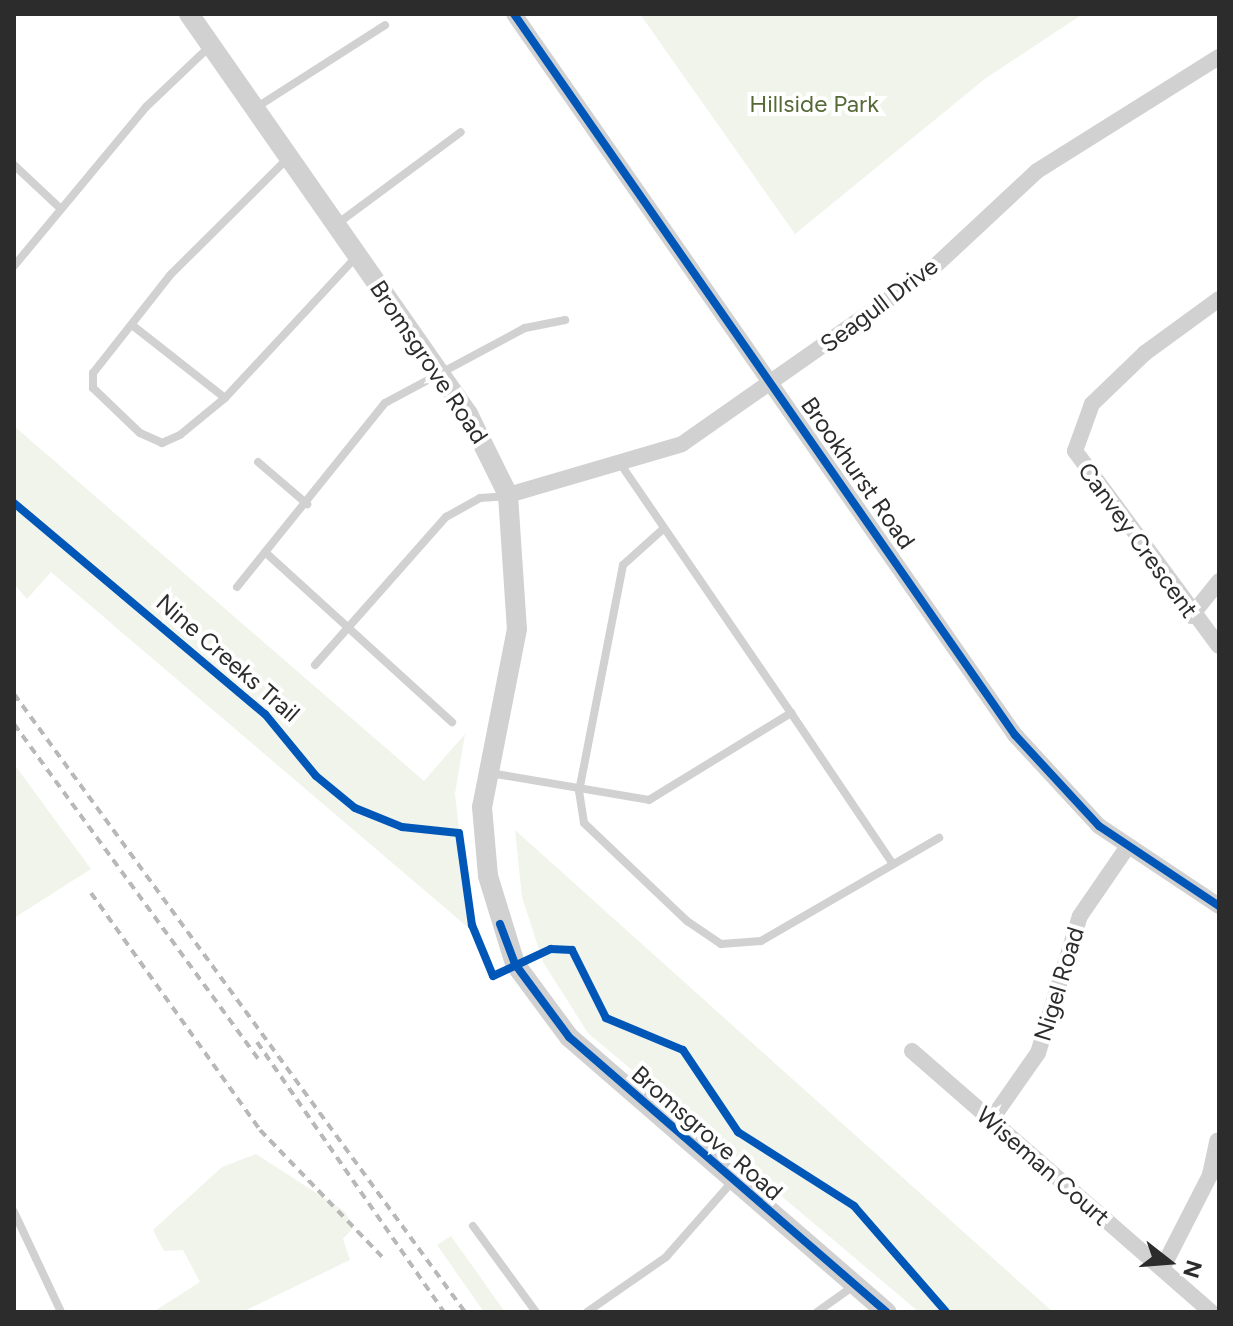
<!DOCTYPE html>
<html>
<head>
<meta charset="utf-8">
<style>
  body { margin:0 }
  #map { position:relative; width:1233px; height:1326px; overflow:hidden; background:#fff; font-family:Figtree,sans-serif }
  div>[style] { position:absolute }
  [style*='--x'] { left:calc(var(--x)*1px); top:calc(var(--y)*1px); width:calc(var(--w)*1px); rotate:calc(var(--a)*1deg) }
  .green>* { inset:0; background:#f0f4ea }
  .service>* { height:8px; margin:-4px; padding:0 4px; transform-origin:4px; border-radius:4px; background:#d1d1d1 }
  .minor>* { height:16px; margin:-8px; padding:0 8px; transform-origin:8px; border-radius:8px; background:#d1d1d1 }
  .tertiary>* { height:20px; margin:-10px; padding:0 10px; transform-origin:10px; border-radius:10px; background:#d1d1d1 }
  .rail>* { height:4px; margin-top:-2px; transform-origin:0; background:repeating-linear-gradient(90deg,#b8b8b8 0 8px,transparent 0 14px) }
  .cycleway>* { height:8px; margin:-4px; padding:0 4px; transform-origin:4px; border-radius:4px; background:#0057b8 }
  span { translate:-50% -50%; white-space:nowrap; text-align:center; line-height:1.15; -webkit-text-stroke:8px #fff; paint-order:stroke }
  .park-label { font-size:24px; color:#556937 }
  .street-label { font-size:24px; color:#2c2c2c }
  .frame { position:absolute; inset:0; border:16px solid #2c2c2c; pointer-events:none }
  .north { position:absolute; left:1129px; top:1222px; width:80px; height:80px; -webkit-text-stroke:6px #fff; paint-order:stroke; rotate:107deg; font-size:22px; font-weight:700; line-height:32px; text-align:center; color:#2c2c2c }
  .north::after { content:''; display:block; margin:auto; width:28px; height:36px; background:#2c2c2c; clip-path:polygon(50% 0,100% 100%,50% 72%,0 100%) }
</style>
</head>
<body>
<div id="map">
  <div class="green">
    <div style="clip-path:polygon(640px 14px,1083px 14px,986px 78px,795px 234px)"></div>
    <div style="clip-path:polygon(14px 426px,424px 781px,465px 734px,455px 794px,471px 930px,51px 572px,27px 599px,14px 584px)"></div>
    <div style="clip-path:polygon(14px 764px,91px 869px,14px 918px)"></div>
    <div style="clip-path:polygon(515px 830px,741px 1033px,1053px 1312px,919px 1312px,588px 1033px,543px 962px,522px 897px)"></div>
    <div style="clip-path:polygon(256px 1154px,344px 1211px,354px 1227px,343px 1239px,350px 1260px,242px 1312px,153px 1312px,200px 1282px,183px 1250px,164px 1251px,153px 1230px,222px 1167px)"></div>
    <div style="clip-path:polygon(451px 1236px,505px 1312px,484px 1312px,437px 1245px)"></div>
  </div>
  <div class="service">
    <div style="--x:257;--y:107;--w:152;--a:-32.6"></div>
    <div style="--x:288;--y:158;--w:165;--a:135.2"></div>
    <div style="--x:171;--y:274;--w:126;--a:128.2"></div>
    <div style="--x:93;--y:373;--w:15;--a:90"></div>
    <div style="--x:93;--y:388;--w:65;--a:43.8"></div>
    <div style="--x:140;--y:433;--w:24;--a:24"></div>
    <div style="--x:162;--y:443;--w:20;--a:-24"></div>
    <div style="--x:180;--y:435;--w:58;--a:-39.4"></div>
    <div style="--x:225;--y:398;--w:192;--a:-47.1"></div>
    <div style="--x:14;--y:165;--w:63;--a:43.1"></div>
    <div style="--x:337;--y:224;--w:154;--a:-36.6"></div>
    <div style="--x:14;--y:266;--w:207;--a:-50.3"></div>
    <div style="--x:146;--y:107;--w:88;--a:-43.6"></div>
    <div style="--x:132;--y:325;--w:118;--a:38.1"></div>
    <div style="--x:258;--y:462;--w:65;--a:40.6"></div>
    <div style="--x:662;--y:530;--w:52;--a:138.1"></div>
    <div style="--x:623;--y:565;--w:230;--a:101"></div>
    <div style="--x:579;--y:791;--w:32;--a:81"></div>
    <div style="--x:584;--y:823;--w:142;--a:43.6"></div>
    <div style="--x:687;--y:921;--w:41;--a:34.1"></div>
    <div style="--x:721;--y:944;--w:40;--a:-4.3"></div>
    <div style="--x:761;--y:941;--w:206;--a:-30.1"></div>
    <div style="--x:265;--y:552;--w:253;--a:42.3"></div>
    <div style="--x:237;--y:587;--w:236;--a:-51.2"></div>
    <div style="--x:385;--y:403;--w:159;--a:-28.2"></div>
    <div style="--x:525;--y:328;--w:41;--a:-11.3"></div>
    <div style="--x:315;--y:665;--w:198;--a:-48.5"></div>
    <div style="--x:446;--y:517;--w:39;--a:-29"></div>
    <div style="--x:480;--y:498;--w:26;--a:-4"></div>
    <div style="--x:791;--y:713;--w:182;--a:56"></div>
    <div style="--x:490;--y:773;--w:161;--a:9.6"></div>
    <div style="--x:649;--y:800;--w:167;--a:-31.5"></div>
    <div style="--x:791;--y:713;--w:303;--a:-124.4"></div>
    <div style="--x:14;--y:1212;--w:110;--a:64.8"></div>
    <div style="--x:473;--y:1226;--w:107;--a:53.8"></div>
    <div style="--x:587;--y:1312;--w:96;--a:-34.8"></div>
    <div style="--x:666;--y:1257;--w:98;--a:-48.7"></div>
    <div style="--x:817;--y:1312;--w:47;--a:-35.4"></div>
  </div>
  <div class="minor">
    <div style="--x:514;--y:14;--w:878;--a:55.21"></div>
    <div style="--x:1015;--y:735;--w:124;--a:47.3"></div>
    <div style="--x:1099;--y:826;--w:144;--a:33.7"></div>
    <div style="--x:1219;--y:299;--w:92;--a:143.9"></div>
    <div style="--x:1145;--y:353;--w:74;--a:136.1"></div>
    <div style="--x:1092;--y:404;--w:50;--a:109.9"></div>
    <div style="--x:1075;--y:451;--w:242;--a:53.6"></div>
    <div style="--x:508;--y:495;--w:181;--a:-16.3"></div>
    <div style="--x:682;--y:444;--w:307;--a:-35"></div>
    <div style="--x:933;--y:268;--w:142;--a:-43"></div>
    <div style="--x:1037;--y:171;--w:215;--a:-32.1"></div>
    <div style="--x:1191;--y:616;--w:45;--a:-51.3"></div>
    <div style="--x:912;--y:1051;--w:397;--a:41.1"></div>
    <div style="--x:991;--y:1120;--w:82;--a:-55"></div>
    <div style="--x:1038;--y:1053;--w:143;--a:-73"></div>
    <div style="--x:1080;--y:916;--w:81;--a:-55.5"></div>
    <div style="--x:1162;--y:1269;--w:106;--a:-62.9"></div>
    <div style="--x:1210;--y:1175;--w:35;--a:-78"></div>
  </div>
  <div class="tertiary">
    <div style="--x:189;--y:14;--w:488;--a:55.1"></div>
    <div style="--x:468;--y:414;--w:90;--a:63.7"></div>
    <div style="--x:508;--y:495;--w:134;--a:86.2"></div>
    <div style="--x:517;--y:629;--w:181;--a:101.1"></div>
    <div style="--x:482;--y:807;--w:69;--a:85"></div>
    <div style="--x:488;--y:876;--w:92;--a:72.9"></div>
    <div style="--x:515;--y:964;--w:91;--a:53.5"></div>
    <div style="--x:569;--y:1037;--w:420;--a:40.9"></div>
  </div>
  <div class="rail">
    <div style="--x:14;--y:694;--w:765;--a:53.88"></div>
    <div style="--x:14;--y:724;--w:416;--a:53.9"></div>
    <div style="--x:91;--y:893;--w:291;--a:54.5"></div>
    <div style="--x:260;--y:1130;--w:179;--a:46.1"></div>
    <div style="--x:257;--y:1042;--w:328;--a:55.3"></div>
  </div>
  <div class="cycleway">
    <div style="--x:514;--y:14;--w:878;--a:55.21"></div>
    <div style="--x:1015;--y:735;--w:124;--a:47.3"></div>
    <div style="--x:1099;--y:826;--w:144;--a:33.7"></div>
    <div style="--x:14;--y:503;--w:328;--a:40.1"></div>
    <div style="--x:265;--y:714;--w:80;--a:50.6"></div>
    <div style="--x:316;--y:776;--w:50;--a:39.4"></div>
    <div style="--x:355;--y:808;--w:51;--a:22"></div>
    <div style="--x:402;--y:827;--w:57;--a:6"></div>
    <div style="--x:459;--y:833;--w:93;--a:82"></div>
    <div style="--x:472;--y:925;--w:55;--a:67.6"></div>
    <div style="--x:493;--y:976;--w:64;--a:-25"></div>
    <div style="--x:551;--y:949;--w:21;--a:3"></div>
    <div style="--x:572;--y:950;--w:76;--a:63.4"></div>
    <div style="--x:606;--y:1018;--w:83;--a:22.6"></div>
    <div style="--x:683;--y:1050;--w:99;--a:56.1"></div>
    <div style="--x:738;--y:1132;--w:138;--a:32.5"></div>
    <div style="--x:854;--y:1206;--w:140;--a:49"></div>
    <div style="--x:500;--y:924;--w:43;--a:69.4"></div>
    <div style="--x:515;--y:964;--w:91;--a:53.5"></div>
    <div style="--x:569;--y:1037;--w:420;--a:40.9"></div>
  </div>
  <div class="park-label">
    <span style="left:814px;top:104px">Hillside Park</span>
  </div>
  <div class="street-label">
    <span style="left:879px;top:305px;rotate:-37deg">Seagull Drive</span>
    <span style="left:429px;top:362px;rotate:56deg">Bromsgrove Road</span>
    <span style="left:858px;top:473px;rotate:55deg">Brookhurst Road</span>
    <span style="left:1138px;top:540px;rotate:54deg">Canvey Crescent</span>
    <span style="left:228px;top:658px;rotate:41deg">Nine Creeks Trail</span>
    <span style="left:1059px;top:984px;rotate:-73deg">Nigel Road</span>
    <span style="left:707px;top:1133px;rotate:41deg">Bromsgrove Road</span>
    <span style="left:1043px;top:1166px;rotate:41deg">Wiseman Court</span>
  </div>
  <div class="frame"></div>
  <div class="north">N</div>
</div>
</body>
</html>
